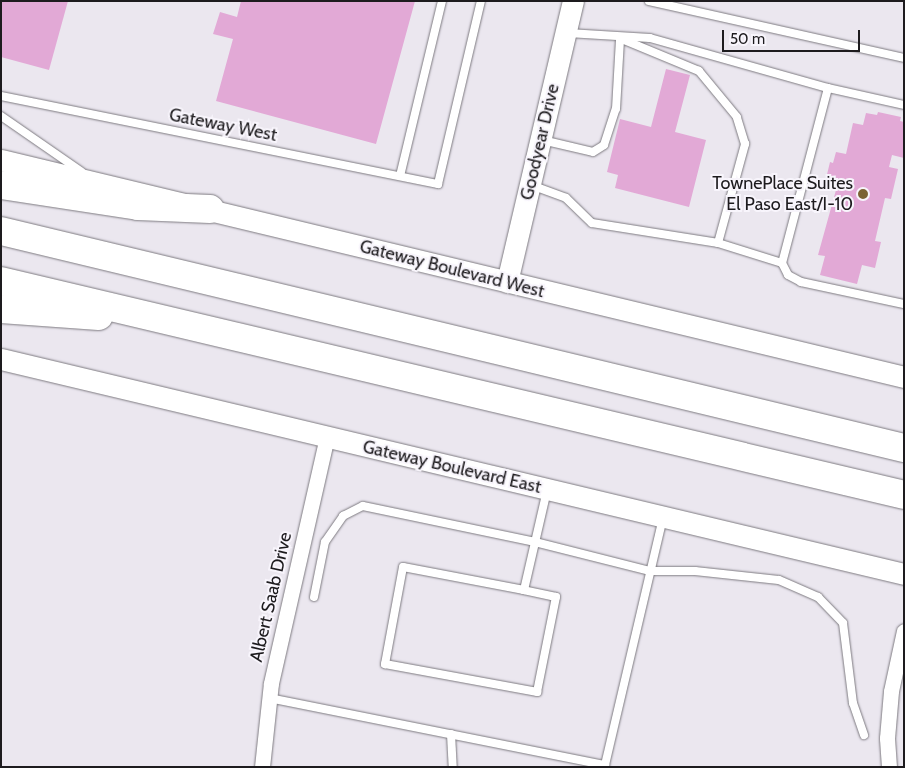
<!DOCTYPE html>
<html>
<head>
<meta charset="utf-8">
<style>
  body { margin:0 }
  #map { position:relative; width:905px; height:768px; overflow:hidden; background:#ebe7ef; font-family:Cabin,sans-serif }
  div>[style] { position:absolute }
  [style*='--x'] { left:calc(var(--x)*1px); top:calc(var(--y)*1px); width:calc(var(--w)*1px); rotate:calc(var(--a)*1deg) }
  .building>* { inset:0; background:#e2a9d6 }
  .roads { filter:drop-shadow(0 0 1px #7d7a80) drop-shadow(0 0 1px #7d7a80) }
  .lane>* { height:8px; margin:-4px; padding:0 4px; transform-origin:4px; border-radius:4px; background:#fff }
  .street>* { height:15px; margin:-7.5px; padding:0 7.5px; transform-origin:7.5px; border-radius:7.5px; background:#fff }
  .secondary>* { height:21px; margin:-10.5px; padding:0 10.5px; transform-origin:10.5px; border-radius:10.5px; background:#fff }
  .highway>* { height:28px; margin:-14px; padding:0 14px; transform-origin:14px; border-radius:14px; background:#fff }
  .dots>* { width:14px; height:14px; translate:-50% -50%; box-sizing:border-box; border:2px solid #f8f5fc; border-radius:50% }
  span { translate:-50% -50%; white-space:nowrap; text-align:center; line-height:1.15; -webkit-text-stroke:4px #f8f5fc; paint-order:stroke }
  .street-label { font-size:18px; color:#1d1b1e }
  .poi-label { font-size:18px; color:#1d1b1e }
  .right { translate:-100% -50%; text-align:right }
  .frame { position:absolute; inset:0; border:2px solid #1d1b1e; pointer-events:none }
  .scale { position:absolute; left:722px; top:30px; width:138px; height:22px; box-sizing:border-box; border:2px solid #1d1b1e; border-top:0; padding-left:6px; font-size:15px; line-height:18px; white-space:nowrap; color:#1d1b1e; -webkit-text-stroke:4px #f8f5fc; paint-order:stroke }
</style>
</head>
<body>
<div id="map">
  <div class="building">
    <div style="clip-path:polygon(1px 1px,68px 1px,49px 70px,1px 57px)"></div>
    <div style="clip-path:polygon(241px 1px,415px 1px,376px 144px,216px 101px,233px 39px,213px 34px,220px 12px,237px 17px)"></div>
    <div style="clip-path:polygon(666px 69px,690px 75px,675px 132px,706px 140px,689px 207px,615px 188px,618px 175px,607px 172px,620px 119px,651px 127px)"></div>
    <div style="clip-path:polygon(878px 112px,901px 117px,900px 121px,904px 122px,904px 158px,892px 155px,889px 167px,898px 169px,891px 199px,885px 198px,875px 241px,881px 242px,875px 268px,862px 265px,857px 284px,820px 275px,825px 256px,818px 255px,836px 190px,824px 187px,830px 162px,833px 163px,836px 152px,846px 154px,853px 123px,863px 125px,866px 113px,877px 115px)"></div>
  </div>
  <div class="roads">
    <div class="lane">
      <div style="--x:649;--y:1;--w:261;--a:12.6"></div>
      <div style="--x:568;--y:33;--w:82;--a:3.5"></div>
      <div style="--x:650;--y:38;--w:185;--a:15.7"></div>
      <div style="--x:828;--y:88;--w:181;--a:104.7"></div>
      <div style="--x:782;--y:263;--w:67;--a:-162.6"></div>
      <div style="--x:828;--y:88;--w:78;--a:12.6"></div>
      <div style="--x:1;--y:96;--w:446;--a:11.4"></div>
      <div style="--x:438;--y:184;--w:188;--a:-76.8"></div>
      <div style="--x:1;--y:116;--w:98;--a:34.7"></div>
      <div style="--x:542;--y:140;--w:52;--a:13.2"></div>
      <div style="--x:593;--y:152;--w:13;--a:-32"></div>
      <div style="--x:604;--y:145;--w:38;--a:-72"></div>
      <div style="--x:616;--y:109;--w:70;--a:-86.7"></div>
      <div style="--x:400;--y:176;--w:180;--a:-76.5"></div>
      <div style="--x:531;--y:185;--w:37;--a:20"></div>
      <div style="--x:566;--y:198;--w:36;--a:44"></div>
      <div style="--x:592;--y:223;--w:128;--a:9"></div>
      <div style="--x:718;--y:243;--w:103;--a:-74.7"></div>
      <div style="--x:745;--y:144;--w:28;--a:-107"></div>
      <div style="--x:737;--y:117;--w:60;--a:-129.6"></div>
      <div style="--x:699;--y:71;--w:81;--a:-157.5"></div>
      <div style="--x:782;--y:263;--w:13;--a:63"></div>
      <div style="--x:788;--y:275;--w:15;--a:28"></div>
      <div style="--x:801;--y:282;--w:105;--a:12.1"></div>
      <div style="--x:524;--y:590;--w:123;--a:-169.2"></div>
      <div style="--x:403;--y:567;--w:99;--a:100.5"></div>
      <div style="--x:385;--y:664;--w:155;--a:10.4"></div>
      <div style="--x:537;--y:692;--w:97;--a:-78.7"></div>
      <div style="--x:556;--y:597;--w:33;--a:-168"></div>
      <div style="--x:524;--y:590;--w:103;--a:-77"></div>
      <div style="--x:314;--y:597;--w:56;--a:-78.7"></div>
      <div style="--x:325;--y:542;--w:32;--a:-55"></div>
      <div style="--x:343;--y:516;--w:22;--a:-27"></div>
      <div style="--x:363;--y:506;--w:176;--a:11.8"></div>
      <div style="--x:535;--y:542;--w:119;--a:14.2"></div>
      <div style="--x:650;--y:571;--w:45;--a:0"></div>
      <div style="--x:695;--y:571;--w:84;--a:6.1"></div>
      <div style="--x:779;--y:580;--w:43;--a:23.6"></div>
      <div style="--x:818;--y:597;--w:36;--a:46"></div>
      <div style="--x:843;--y:623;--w:81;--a:82.9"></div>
      <div style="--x:853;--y:703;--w:34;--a:71"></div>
      <div style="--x:269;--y:698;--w:343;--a:11.3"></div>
      <div style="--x:605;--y:765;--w:255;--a:-76.8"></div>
      <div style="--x:451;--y:734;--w:33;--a:87"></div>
    </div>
    <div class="street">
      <div style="--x:262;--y:767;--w:84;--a:-83.9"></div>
      <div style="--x:271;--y:683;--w:252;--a:-77.2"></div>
      <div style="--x:889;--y:767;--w:29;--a:-94"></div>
      <div style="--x:887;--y:738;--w:47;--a:-85.1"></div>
      <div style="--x:891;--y:691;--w:61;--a:-77.8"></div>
    </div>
    <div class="secondary">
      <div style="--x:1;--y:160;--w:929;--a:13.51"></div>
      <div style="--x:507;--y:282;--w:289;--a:-76.8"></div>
      <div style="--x:1;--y:359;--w:928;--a:13.39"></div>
    </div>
    <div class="highway">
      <div style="--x:1;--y:185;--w:139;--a:8.7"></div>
      <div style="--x:138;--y:206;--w:72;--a:2.4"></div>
      <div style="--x:1;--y:231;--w:929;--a:13.51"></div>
      <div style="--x:1;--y:281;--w:928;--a:13.33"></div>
      <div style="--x:1;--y:309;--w:98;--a:4.1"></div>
    </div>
  </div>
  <div class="dots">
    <div style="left:863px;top:194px;background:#7b6434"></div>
  </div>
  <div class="street-label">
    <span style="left:223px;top:125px;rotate:11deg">Gateway West</span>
    <span style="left:540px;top:142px;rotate:-77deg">Goodyear Drive</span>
    <span style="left:452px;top:269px;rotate:14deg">Gateway Boulevard West</span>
    <span style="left:452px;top:467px;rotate:13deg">Gateway Boulevard East</span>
    <span style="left:271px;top:597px;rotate:-77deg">Albert Saab Drive</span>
  </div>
  <div class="poi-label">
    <span class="right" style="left:853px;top:194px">TownePlace Suites<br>El Paso East/I-10</span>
  </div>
  <div class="frame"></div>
  <div class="scale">50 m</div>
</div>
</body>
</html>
